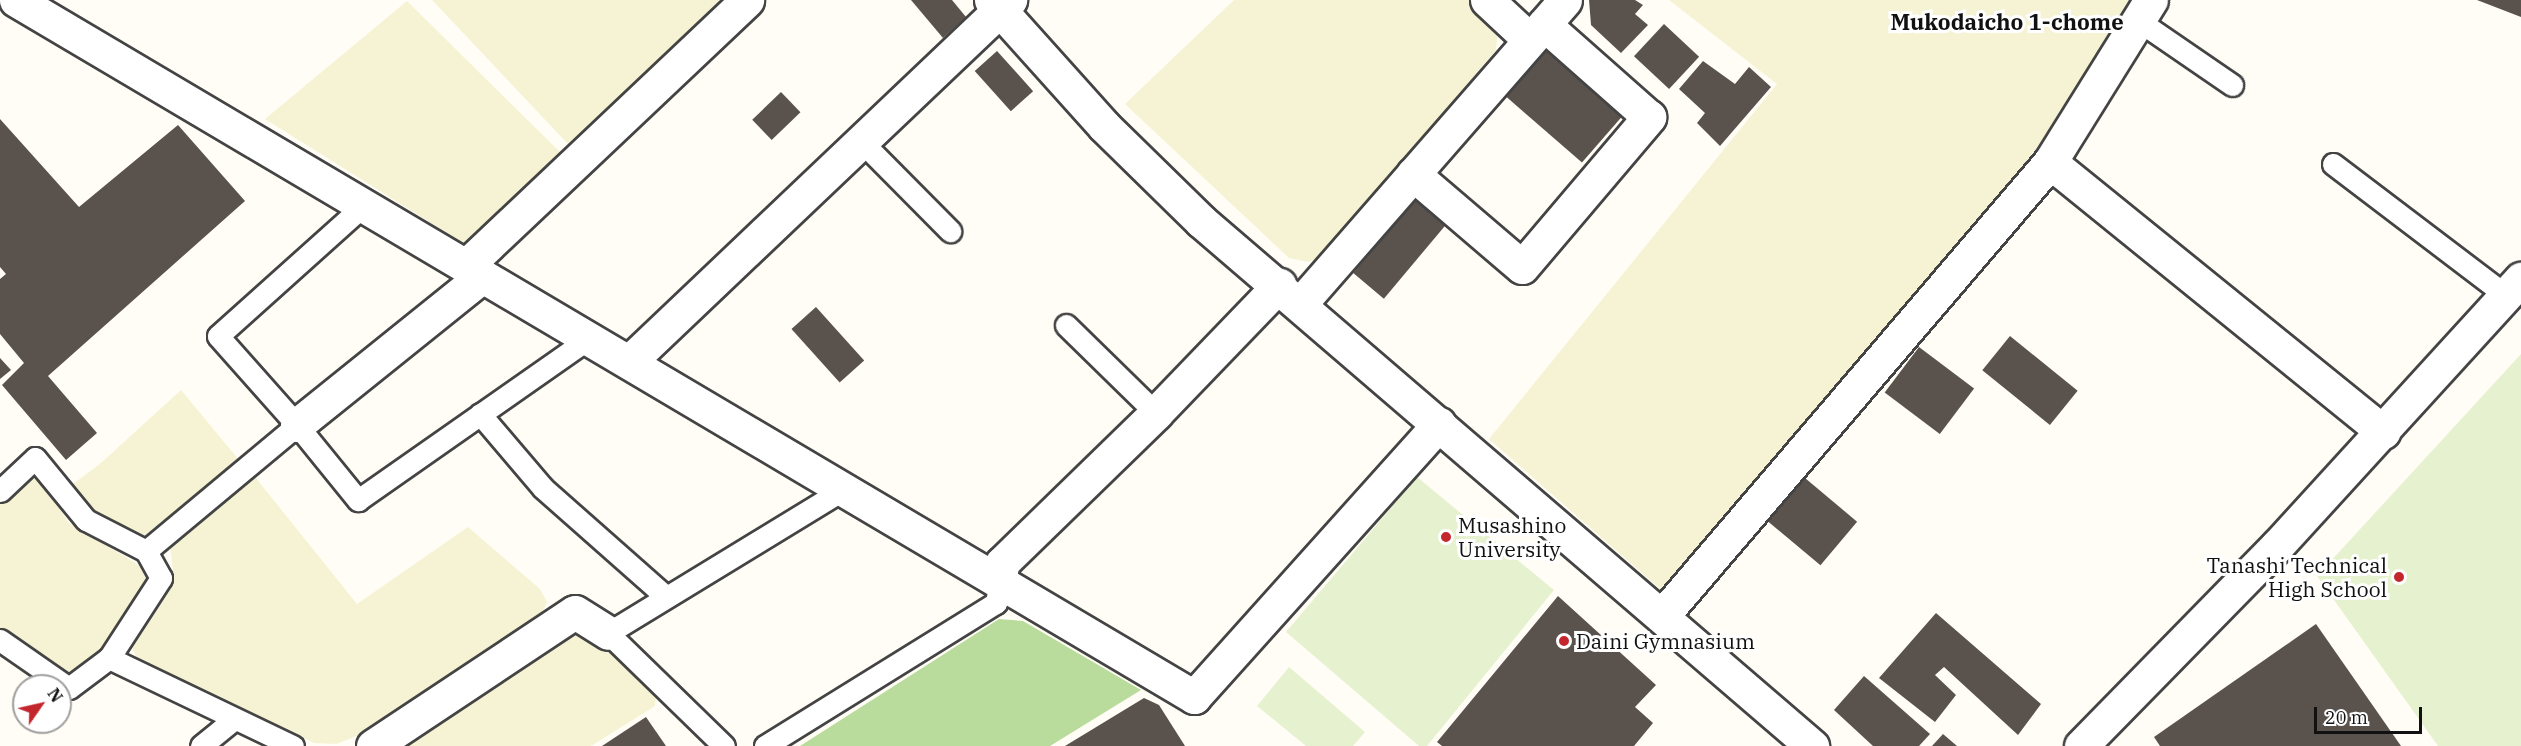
<!DOCTYPE html>
<style>
body{margin:0}
#map{position:relative;width:2521px;height:746px;overflow:hidden;background:#fffdf5;font-family:"IBM Plex Serif",serif}
div>[style]{position:absolute}
.farmland>*{inset:0;background:#f6f3d4}
.forest>*{inset:0;background:#b9dc9c}
.pitch>*{inset:0;background:#e6f2cf}
.building>*{inset:0;background:#5a524d;transform-origin:0 0}
.roads{filter:drop-shadow(2px 0 #444) drop-shadow(-2px 0 #444) drop-shadow(0 2px #444) drop-shadow(0 -2px #444)}
.lane>*{height:21px;margin:-10.5px;padding:0 10.5px;transform-origin:10.5px;border-radius:10.5px;background:#fff}
.street>*{height:33px;margin:-16.5px;padding:0 16.5px;transform-origin:16.5px;border-radius:16.5px;background:#fff}
.dots>*{width:16px;height:16px;translate:-50% -50%;box-sizing:border-box;border:3px solid #fff;border-radius:50%}
span{translate:-50% -50%;white-space:nowrap;text-align:center;line-height:1.15;-webkit-text-stroke:6px #fff;paint-order:stroke}
.poi-label{font-size:21px;color:#111}
.left{translate:0 -50%;text-align:left}
.right{translate:-100% -50%;text-align:right}
.neighbourhood-label{font-size:22px;color:#111;font-weight:700}
.north{position:absolute;left:12px;top:674px;width:60px;height:60px;box-sizing:border-box;background:#fff;border:2px solid #a0a0a0;border-radius:50%;rotate:56deg;font-size:16px;font-weight:700;line-height:24px;text-align:center;color:#111}
.north::after{content:'';display:block;margin:auto;width:21px;height:27px;background:#c4262e;clip-path:polygon(50% 0,100% 100%,50% 72%,0 100%)}
.scale{position:absolute;left:2314px;top:707px;width:108px;height:27px;box-sizing:border-box;border:3px solid #111;border-top:0;padding-left:8px;font-size:18px;line-height:21px;white-space:nowrap;color:#111;-webkit-text-stroke:4px #fff;paint-order:stroke}
</style>
<div id="map">
<div class="farmland">
<i style="clip-path:polygon(432px 0,722px 0,568px 144px)"></i>
<i style="clip-path:polygon(1234px 0,1472px 0,1498px 29px,1496px 50px,1322px 256px,1308px 262px,1289px 258px,1125px 104px)"></i>
<i style="clip-path:polygon(1669px 0,2130px 0,2084px 80px,1989px 215px,1667px 595px,1489px 439px,1777px 84px)"></i>
<i style="clip-path:polygon(407px 1px,561px 153px,463px 243px,265px 119px)"></i>
<i style="clip-path:polygon(181px 390px,239px 460px,146px 534px,136px 537px,90px 511px,73px 484px,101px 463px)"></i>
<i style="clip-path:polygon(34px 471px,69px 523px,142px 567px,149px 583px,104px 647px,83px 668px,68px 673px,0 628px,0 502px)"></i>
<i style="clip-path:polygon(255px 477px,357px 604px,468px 527px,540px 589px,547px 602px,541px 616px,367px 732px,336px 744px,314px 743px,137px 659px,131px 645px,174px 581px,170px 545px)"></i>
<i style="clip-path:polygon(568px 626px,600px 643px,656px 694px,655px 706px,591px 746px,387px 746px)"></i>
</div>
<div class="forest">
<i style="clip-path:polygon(999px 619px,1023px 621px,1141px 690px,1050px 746px,800px 746px)"></i>
</div>
<div class="pitch">
<i style="clip-path:polygon(2521px 354px,2521px 746px,2438px 746px,2317px 576px)"></i>
<i style="clip-path:polygon(1417px 477px,1554px 590px,1427px 746px,1419px 746px,1286px 632px)"></i>
<i style="clip-path:polygon(1289px 667px,1365px 732px,1353px 746px,1306px 746px,1257px 706px)"></i>
</div>
<div class="building">
<i style="clip-path:polygon(911px 0,952px 0,966px 17px,943px 38px)"></i>
<i style="clip-path:polygon(1589px 0,1635px 0,1643px 5px,1635px 14px,1648px 25px,1621px 53px,1591px 25px)"></i>
<i style="clip-path:polygon(2477px 0,2521px 0,2521px 17px)"></i>
<i style="left:1664px;top:24px;width:48px;height:44px;rotate:43deg"></i>
<i style="left:1542px;top:47px;width:106px;height:61px;rotate:41deg"></i>
<i style="left:997px;top:51px;width:54px;height:30px;rotate:48deg"></i>
<i style="clip-path:polygon(1703px 61px,1735px 84px,1749px 67px,1771px 87px,1720px 146px,1697px 123px,1705px 113px,1679px 89px)"></i>
<i style="left:781px;top:92px;width:28px;height:40px;rotate:46deg"></i>
<i style="clip-path:polygon(0 119px,79px 207px,178px 125px,245px 201px,48px 376px,97px 433px,66px 460px,2px 385px,24px 363px,0 334px,0 279px,6px 274px,0 267px)"></i>
<i style="left:1422px;top:191px;width:40px;height:107px;rotate:40deg"></i>
<i style="left:816px;top:307px;width:72px;height:33px;rotate:48deg"></i>
<i style="left:2010px;top:336px;width:87px;height:44px;rotate:39deg"></i>
<i style="left:1919px;top:347px;width:69px;height:57px;rotate:37deg"></i>
<i style="clip-path:polygon(0 358px,11px 370px,0 379px)"></i>
<i style="left:1805px;top:478px;width:68px;height:57px;rotate:40deg"></i>
<i style="clip-path:polygon(1558px 596px,1656px 685px,1635px 707px,1653px 723px,1634px 746px,1442px 746px,1437px 742px)"></i>
<i style="clip-path:polygon(1936px 613px,2041px 704px,2018px 735px,1944px 667px,1935px 675px,1956px 695px,1935px 722px,1879px 678px)"></i>
<i style="clip-path:polygon(2316px 624px,2401px 746px,2160px 746px,2154px 737px)"></i>
<i style="clip-path:polygon(1864px 676px,1930px 734px,1919px 746px,1873px 746px,1834px 710px)"></i>
<i style="clip-path:polygon(1144px 698px,1159px 705px,1185px 746px,1065px 746px)"></i>
<i style="clip-path:polygon(646px 717px,666px 746px,602px 746px)"></i>
<i style="clip-path:polygon(1943px 734px,1957px 746px,1932px 746px)"></i>
</div>
<div class="roads">
<div class="lane">
<i style="left:2139px;top:21px;width:113px;rotate:34.5deg"></i>
<i style="left:861px;top:141px;width:127px;rotate:45.3deg"></i>
<i style="left:2333px;top:164px;width:218px;rotate:37.2deg"></i>
<i style="left:364px;top:205px;width:196px;rotate:138.1deg"></i>
<i style="left:218px;top:336px;width:119px;rotate:48.4deg"></i>
<i style="left:297px;top:425px;width:97px;rotate:50.9deg"></i>
<i style="left:358px;top:500px;width:282px;rotate:-35deg"></i>
<i style="left:1066px;top:325px;width:126px;rotate:44.4deg"></i>
<i style="left:480px;top:414px;width:97px;rotate:49.6deg"></i>
<i style="left:543px;top:488px;width:163px;rotate:41.5deg"></i>
<i style="left:0;top:491px;width:48px;rotate:-43.3deg"></i>
<i style="left:35px;top:458px;width:80px;rotate:50.6deg"></i>
<i style="left:86px;top:520px;width:68px;rotate:27.3deg"></i>
<i style="left:146px;top:551px;width:31px;rotate:61deg"></i>
<i style="left:161px;top:578px;width:95px;rotate:123deg"></i>
<i style="left:109px;top:658px;width:50px;rotate:143.1deg"></i>
<i style="left:69px;top:688px;width:84px;rotate:-145.2deg"></i>
<i style="left:146px;top:551px;width:197px;rotate:-39.8deg"></i>
<i style="left:109px;top:658px;width:204px;rotate:25.6deg"></i>
<i style="left:201px;top:746px;width:41px;rotate:-39.1deg"></i>
<i style="left:724px;top:746px;width:162px;rotate:-135.8deg"></i>
<i style="left:608px;top:633px;width:276px;rotate:-31.4deg"></i>
<i style="left:765px;top:746px;width:272px;rotate:-31.8deg"></i>
<i style="left:996px;top:603px;width:23px;rotate:-80deg"></i>
</div>
<div class="street">
<i style="left:16px;top:0;width:1369px;rotate:30.61deg"></i>
<i style="left:1194px;top:697px;width:367px;rotate:-48.1deg"></i>
<i style="left:991px;top:0;width:169px;rotate:48.1deg"></i>
<i style="left:1104px;top:126px;width:136px;rotate:44.4deg"></i>
<i style="left:1201px;top:221px;width:806px;rotate:40.67deg"></i>
<i style="left:1487px;top:0;width:57px;rotate:42.9deg"></i>
<i style="left:2050px;top:162px;width:429px;rotate:39deg"></i>
<i style="left:1413px;top:174px;width:143px;rotate:40.5deg"></i>
<i style="left:1522px;top:267px;width:197px;rotate:-49.7deg"></i>
<i style="left:1649px;top:117px;width:140px;rotate:-138.5deg"></i>
<i style="left:466px;top:266px;width:387px;rotate:-43.4deg"></i>
<i style="left:1300px;top:304px;width:403px;rotate:-48.9deg"></i>
<i style="left:629px;top:362px;width:526px;rotate:-43.54deg"></i>
<i style="left:297px;top:425px;width:238px;rotate:-38.8deg"></i>
<i style="left:1000px;top:580px;width:17px;rotate:-83deg"></i>
<i style="left:1002px;top:563px;width:215px;rotate:-44.2deg"></i>
<i style="left:1156px;top:413px;width:178px;rotate:-46.1deg"></i>
<i style="left:1662px;top:616px;width:597px;rotate:-49.48deg"></i>
<i style="left:2050px;top:162px;width:191px;rotate:-58.1deg"></i>
<i style="left:373px;top:746px;width:242px;rotate:-33.6deg"></i>
<i style="left:575px;top:612px;width:39px;rotate:32deg"></i>
<i style="left:2081px;top:746px;width:280px;rotate:-45.6deg"></i>
<i style="left:2277px;top:546px;width:362px;rotate:-47.6deg"></i>
</div>
</div>
<div class="dots">
<i style="left:1446px;top:537px;background:#c4262e"></i>
<i style="left:2399px;top:577px;background:#c4262e"></i>
<i style="left:1564px;top:641px;background:#c4262e"></i>
</div>
<div class="poi-label">
<span class="left" style="left:1458px;top:537px">Musashino<br>University</span>
<span class="right" style="left:2387px;top:577px">Tanashi Technical<br>High School</span>
<span class="left" style="left:1576px;top:641px">Daini Gymnasium</span>
</div>
<div class="neighbourhood-label">
<span style="left:2007px;top:22px">Mukodaicho 1-chome</span>
</div>
<div class="north">N</div>
<div class="scale">20 m</div>
</div>
